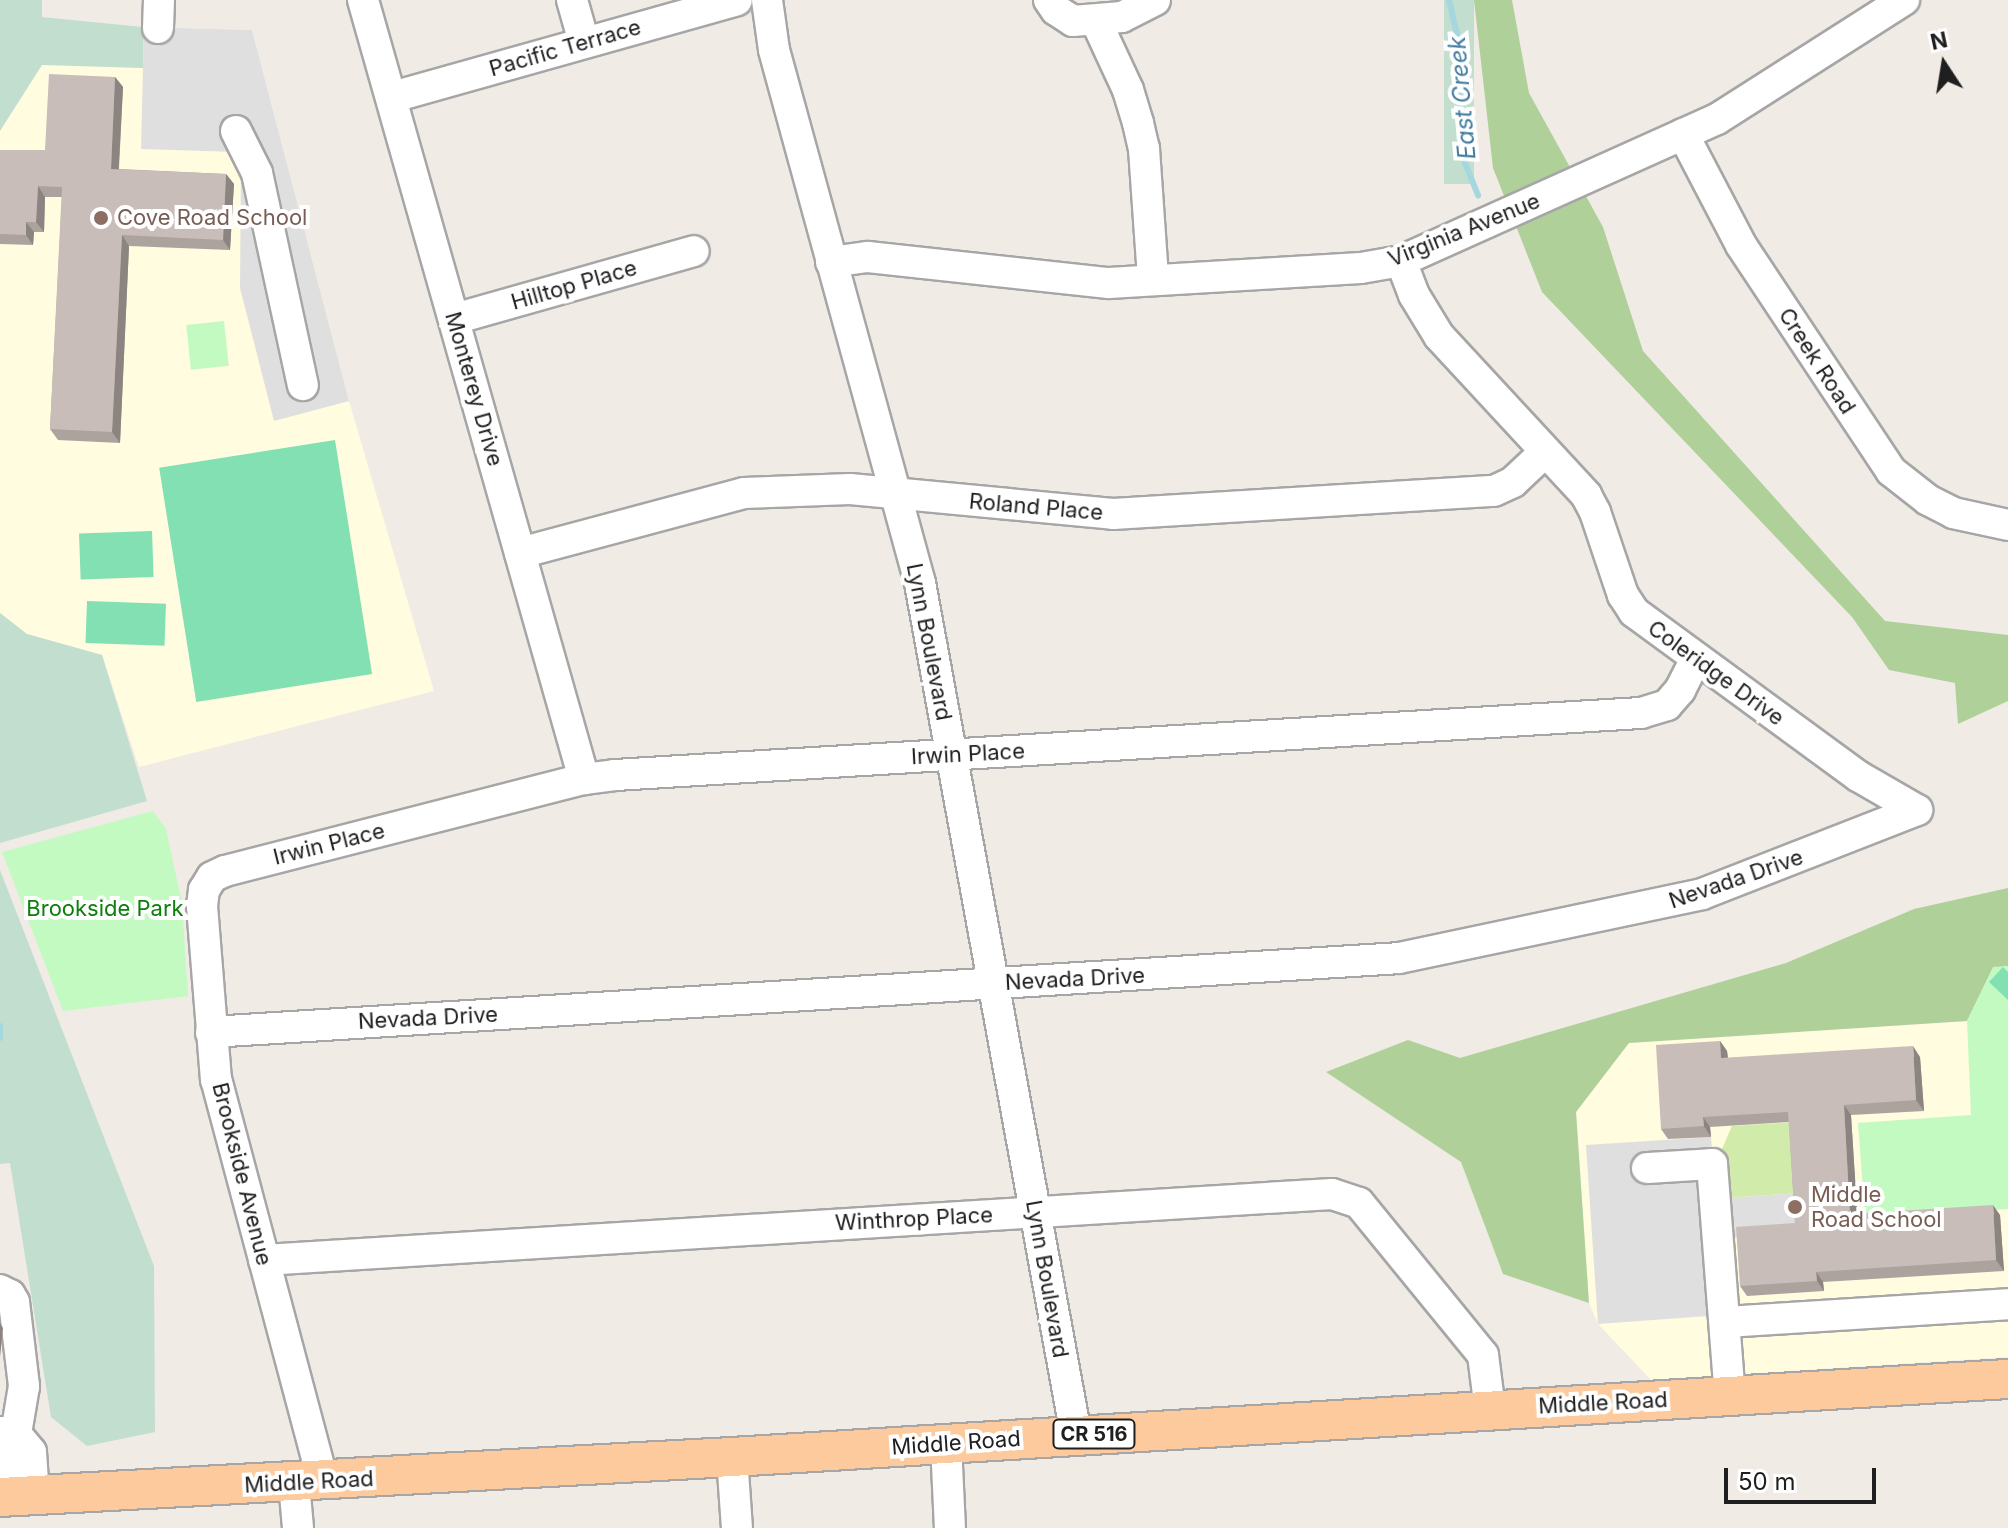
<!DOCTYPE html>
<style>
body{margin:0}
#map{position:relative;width:2008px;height:1528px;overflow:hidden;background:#f0ebe5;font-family:Inter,sans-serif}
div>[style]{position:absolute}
.education>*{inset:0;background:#fffcdf}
.grass>*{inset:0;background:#d1ebaa}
.forest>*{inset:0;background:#afd099}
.wetland>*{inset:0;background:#c2dece;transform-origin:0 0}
.park>*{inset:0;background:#c3fac2;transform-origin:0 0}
.pitch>*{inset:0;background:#82e0b2;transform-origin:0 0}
.parking>*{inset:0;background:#dfdfdf}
.stream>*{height:6px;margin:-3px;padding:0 3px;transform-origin:3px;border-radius:3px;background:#a5d7de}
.roads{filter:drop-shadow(2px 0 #a6a6a6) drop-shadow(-2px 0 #a6a6a6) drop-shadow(0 2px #a6a6a6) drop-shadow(0 -2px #a6a6a6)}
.minor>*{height:30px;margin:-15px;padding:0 15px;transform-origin:15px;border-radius:15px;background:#fff}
.major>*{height:38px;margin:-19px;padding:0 19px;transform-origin:19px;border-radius:19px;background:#fdca9d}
.wall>*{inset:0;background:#aca39e}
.shaded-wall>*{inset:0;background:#8c8481}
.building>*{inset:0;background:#c8bdb8}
.dots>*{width:22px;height:22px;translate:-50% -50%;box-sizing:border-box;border:4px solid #fff;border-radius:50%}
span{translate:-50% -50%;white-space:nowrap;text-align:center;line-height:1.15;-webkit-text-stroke:8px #fff;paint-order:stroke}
.shield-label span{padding:2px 6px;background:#fff;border:2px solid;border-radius:6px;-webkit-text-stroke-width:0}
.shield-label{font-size:20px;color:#1f1f1f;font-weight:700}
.street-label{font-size:22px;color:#1f1f1f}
.education-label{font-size:22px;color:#785e54}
.left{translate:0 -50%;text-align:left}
.park-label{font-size:22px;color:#0c800a}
.water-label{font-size:24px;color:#437ca1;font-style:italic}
.north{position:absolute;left:1904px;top:24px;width:80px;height:80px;-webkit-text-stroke:6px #fff;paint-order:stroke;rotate:348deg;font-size:22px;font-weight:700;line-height:32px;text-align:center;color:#1f1f1f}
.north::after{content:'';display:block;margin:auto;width:28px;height:36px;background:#1f1f1f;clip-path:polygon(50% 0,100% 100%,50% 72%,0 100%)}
.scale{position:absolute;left:1724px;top:1468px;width:152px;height:36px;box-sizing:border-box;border:4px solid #1f1f1f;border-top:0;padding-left:10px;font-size:24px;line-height:28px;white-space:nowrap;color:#1f1f1f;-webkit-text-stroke:6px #fff;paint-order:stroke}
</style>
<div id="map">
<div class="education">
<i style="clip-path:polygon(41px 17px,144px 27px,252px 30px,349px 401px,434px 691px,139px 767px,102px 655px,27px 634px,0 613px,0 113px)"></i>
<i style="clip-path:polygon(2008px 966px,2008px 1357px,1651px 1380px,1598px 1324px,1589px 1303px,1576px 1112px,1629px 1042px,1967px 1021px,1993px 967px)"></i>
</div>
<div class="grass">
<i style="clip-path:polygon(1796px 1122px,1800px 1193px,1725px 1198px,1722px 1149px,1732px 1126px)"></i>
</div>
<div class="forest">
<i style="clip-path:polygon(1474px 0,1512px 0,1529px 93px,1603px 227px,1643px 351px,1885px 621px,2008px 635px,2008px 701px,1958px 724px,1955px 683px,1889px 670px,1852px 617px,1542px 292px,1493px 168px)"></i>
<i style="clip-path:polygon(2008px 888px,2008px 966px,1993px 968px,1967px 1021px,1629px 1043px,1576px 1112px,1589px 1303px,1503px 1274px,1461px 1162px,1326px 1072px,1408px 1040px,1460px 1058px,1786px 963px,1914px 909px)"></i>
</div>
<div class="wetland">
<i style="clip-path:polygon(0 0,42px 0,42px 17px,144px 27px,143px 68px,42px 65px,0 131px)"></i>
<i style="left:1444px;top:0;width:30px;height:184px"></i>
<i style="clip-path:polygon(0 613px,27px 634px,102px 655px,147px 801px,0 843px)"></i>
<i style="clip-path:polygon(0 870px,154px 1266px,155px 1432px,87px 1446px,51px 1417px,10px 1163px,0 1164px)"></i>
</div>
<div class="park">
<i style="left:224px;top:321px;width:45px;height:38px;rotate:84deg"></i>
<i style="clip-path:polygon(153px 811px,166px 829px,182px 903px,188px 996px,63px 1011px,2px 852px)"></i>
<i style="clip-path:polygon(2008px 966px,2008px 1209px,1865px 1217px,1858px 1123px,1971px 1115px,1967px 1021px,1993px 967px)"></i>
</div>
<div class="pitch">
<i style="left:335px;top:440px;width:237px;height:178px;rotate:81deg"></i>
<i style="left:152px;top:531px;width:46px;height:73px;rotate:88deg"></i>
<i style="left:87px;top:601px;width:79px;height:42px;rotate:2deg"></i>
<i style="clip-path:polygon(2003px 967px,2008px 972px,2008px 1000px,1989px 982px)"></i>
</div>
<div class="parking">
<i style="clip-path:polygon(144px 27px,252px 30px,349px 401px,274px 421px,240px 288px,241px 161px,237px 152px,141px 149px)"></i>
<i style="clip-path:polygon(1711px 1137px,1712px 1150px,1722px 1149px,1725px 1198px,1800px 1193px,1803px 1234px,1730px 1238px,1735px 1314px,1598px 1324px,1586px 1145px)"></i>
</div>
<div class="stream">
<i style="left:1449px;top:0;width:35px;rotate:77deg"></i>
<i style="left:1457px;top:34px;width:129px;rotate:86.5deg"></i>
<i style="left:1465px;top:163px;width:35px;rotate:68deg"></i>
<i style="left:0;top:1026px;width:12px;rotate:90deg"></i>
</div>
<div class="roads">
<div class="minor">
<i style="left:363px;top:0;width:810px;rotate:74.16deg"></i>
<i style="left:572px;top:0;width:44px;rotate:74.1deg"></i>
<i style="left:767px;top:0;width:50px;rotate:82deg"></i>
<i style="left:774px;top:50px;width:553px;rotate:74.68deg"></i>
<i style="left:920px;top:583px;width:866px;rotate:79.62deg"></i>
<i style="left:1049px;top:0;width:12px;rotate:55deg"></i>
<i style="left:1056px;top:10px;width:20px;rotate:33deg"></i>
<i style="left:1073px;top:21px;width:49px;rotate:-4.7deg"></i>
<i style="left:1122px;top:17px;width:37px;rotate:-27deg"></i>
<i style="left:1096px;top:21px;width:76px;rotate:65.1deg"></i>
<i style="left:1128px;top:90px;width:34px;rotate:73deg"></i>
<i style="left:1138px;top:123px;width:27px;rotate:77deg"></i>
<i style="left:1144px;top:149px;width:130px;rotate:86deg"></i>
<i style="left:158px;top:28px;width:28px;rotate:-88deg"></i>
<i style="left:393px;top:97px;width:357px;rotate:-15.7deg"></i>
<i style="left:236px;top:131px;width:47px;rotate:63.4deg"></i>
<i style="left:257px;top:173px;width:217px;rotate:77.8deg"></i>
<i style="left:1683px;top:134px;width:125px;rotate:62.4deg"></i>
<i style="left:1741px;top:245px;width:271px;rotate:56.4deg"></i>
<i style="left:1891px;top:471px;width:47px;rotate:38.1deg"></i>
<i style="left:1928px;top:500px;width:28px;rotate:27deg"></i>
<i style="left:1953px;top:513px;width:56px;rotate:12.3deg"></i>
<i style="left:1401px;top:261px;width:36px;rotate:69deg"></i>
<i style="left:1414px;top:295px;width:48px;rotate:58.6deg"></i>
<i style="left:1439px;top:336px;width:217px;rotate:47.2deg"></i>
<i style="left:1586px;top:495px;width:19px;rotate:62deg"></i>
<i style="left:1595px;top:512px;width:88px;rotate:71.4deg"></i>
<i style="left:1623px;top:595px;width:20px;rotate:57deg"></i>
<i style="left:1634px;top:612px;width:278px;rotate:36.2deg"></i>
<i style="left:1858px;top:776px;width:68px;rotate:30deg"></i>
<i style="left:831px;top:262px;width:37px;rotate:-8deg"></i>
<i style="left:868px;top:257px;width:242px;rotate:6.2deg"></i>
<i style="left:1109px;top:283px;width:252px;rotate:-3.4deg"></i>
<i style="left:1361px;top:268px;width:41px;rotate:-9.9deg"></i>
<i style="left:1401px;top:261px;width:346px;rotate:-24.2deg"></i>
<i style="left:1717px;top:119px;width:222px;rotate:-32.5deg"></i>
<i style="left:454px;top:319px;width:249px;rotate:-15.8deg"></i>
<i style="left:520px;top:553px;width:232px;rotate:-15deg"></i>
<i style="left:744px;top:493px;width:106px;rotate:-2.2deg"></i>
<i style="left:850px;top:489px;width:264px;rotate:5.4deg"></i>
<i style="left:1113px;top:514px;width:382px;rotate:-3.5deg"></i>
<i style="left:1494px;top:491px;width:21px;rotate:-25deg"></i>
<i style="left:1513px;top:482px;width:44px;rotate:-43.2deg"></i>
<i style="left:211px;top:1032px;width:1190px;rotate:-3.56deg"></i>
<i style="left:1399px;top:958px;width:310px;rotate:-11.9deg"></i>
<i style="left:1702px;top:894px;width:231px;rotate:-21.3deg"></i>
<i style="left:1647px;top:1168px;width:65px;rotate:-3.5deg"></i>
<i style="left:1712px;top:1164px;width:233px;rotate:85.6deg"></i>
<i style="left:264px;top:1260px;width:1070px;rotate:-3.54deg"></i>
<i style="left:1332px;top:1194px;width:28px;rotate:18deg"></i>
<i style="left:1359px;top:1203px;width:196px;rotate:50.8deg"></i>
<i style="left:1483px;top:1355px;width:55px;rotate:82.7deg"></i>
<i style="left:0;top:1290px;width:11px;rotate:27deg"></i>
<i style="left:10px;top:1295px;width:8px;rotate:60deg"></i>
<i style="left:14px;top:1302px;width:85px;rotate:83.2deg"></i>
<i style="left:24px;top:1386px;width:49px;rotate:99.5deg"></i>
<i style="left:16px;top:1434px;width:22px;rotate:120deg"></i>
<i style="left:5px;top:1453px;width:44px;rotate:86.1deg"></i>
<i style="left:1725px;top:1322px;width:284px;rotate:-3.6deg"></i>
<i style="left:0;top:1432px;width:16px;rotate:7deg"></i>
<i style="left:16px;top:1434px;width:23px;rotate:50deg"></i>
<i style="left:31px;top:1452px;width:44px;rotate:86.1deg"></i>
<i style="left:946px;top:1444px;width:84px;rotate:87.3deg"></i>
<i style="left:732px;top:1457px;width:71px;rotate:86deg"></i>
<i style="left:323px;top:1481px;width:415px;rotate:-104.9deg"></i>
<i style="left:216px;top:1080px;width:175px;rotate:-94.6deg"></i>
<i style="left:202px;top:906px;width:16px;rotate:-83deg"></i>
<i style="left:204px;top:890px;width:15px;rotate:-58deg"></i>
<i style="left:212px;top:877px;width:14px;rotate:-25deg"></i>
<i style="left:225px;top:871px;width:371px;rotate:-14.4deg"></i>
<i style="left:584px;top:779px;width:31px;rotate:-7deg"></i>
<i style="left:615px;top:775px;width:1028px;rotate:-3.46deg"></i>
<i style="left:1641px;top:713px;width:27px;rotate:-17deg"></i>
<i style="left:1667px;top:705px;width:20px;rotate:-49deg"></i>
<i style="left:1680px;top:690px;width:35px;rotate:-63deg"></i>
<i style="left:294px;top:1483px;width:45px;rotate:84.9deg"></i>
</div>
<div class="major">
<i style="left:0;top:1497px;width:733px;rotate:-3.13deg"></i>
<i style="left:732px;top:1457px;width:1278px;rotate:-3.5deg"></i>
</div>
</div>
<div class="wall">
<i style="clip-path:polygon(115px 77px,123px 87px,119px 169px,226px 174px,234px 184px,230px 250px,129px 246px,120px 443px,58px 440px,50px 429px,62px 197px,45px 197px,44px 232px,34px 232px,33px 245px,0 244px,0 150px,45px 150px)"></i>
<i style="clip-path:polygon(1720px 1041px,1727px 1051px,1728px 1058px,1920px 1057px,1924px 1111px,1851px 1115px,1857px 1213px,2000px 1215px,2004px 1271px,1823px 1282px,1824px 1291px,1747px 1296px,1740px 1286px,1795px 1223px,1789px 1122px,1710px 1127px,1711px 1137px,1668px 1139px,1661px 1129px)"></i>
</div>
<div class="shaded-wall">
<i style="clip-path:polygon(115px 77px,123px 87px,118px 179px,111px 169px)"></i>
<i style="clip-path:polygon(226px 174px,234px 184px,230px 250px,223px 240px)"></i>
<i style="clip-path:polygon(38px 186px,45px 197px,44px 232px,36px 222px)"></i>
<i style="clip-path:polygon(26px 222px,34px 232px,33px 245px,26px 235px)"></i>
<i style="clip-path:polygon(122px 235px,129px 246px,120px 443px,112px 432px)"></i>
<i style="clip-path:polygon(1720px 1041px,1727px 1051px,1729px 1069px,1721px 1058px)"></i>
<i style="clip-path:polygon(1913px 1046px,1920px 1057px,1924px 1111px,1916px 1100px)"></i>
<i style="clip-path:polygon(1844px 1105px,1851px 1115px,1858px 1224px,1850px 1214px)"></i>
<i style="clip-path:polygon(1703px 1117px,1710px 1127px,1711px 1137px,1704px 1126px)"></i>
<i style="clip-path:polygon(1993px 1205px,2000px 1215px,2004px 1271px,1996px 1260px)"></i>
<i style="clip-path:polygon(1816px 1272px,1823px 1282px,1824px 1291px,1817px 1281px)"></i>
<i style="clip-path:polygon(0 1323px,3px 1328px,0 1357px)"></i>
</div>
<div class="building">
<i style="clip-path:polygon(49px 74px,115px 77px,111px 169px,226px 174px,223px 240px,122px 235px,112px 432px,50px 429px,62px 187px,38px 186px,36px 222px,26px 222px,26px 235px,0 234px,0 150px,45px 150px)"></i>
<i style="clip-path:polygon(1720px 1041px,1721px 1058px,1913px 1046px,1916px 1100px,1844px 1105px,1850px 1214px,1993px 1205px,1996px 1260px,1816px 1272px,1817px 1281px,1740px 1286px,1736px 1227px,1795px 1223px,1788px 1112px,1703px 1117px,1704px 1126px,1661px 1129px,1656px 1045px)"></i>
</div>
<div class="dots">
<i style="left:101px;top:218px;background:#8d6e63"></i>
<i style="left:1795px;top:1207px;background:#8d6e63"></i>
</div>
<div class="shield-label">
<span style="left:1094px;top:1434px">CR 516</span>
</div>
<div class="street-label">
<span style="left:565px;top:48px;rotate:-16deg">Pacific Terrace</span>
<span style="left:1464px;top:230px;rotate:-22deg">Virginia Avenue</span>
<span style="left:574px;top:285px;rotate:-16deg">Hilltop Place</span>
<span style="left:1817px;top:361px;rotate:57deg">Creek Road</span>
<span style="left:474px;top:389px;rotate:74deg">Monterey Drive</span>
<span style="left:1036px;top:507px;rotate:5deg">Roland Place</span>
<span style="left:929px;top:642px;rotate:79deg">Lynn Boulevard</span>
<span style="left:1716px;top:673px;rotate:36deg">Coleridge Drive</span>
<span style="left:968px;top:754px;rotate:-3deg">Irwin Place</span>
<span style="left:329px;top:844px;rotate:-14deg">Irwin Place</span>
<span style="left:1736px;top:879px;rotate:-19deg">Nevada Drive</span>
<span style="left:1075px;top:979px;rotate:-3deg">Nevada Drive</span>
<span style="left:428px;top:1018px;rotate:-3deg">Nevada Drive</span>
<span style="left:242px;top:1174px;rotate:76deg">Brookside Avenue</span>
<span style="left:914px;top:1219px;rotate:-3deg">Winthrop Place</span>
<span style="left:1047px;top:1279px;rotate:80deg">Lynn Boulevard</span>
<span style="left:1603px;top:1403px;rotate:-3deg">Middle Road</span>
<span style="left:956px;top:1443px;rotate:-4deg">Middle Road</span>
<span style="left:309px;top:1482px;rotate:-3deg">Middle Road</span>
</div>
<div class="education-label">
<span class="left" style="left:117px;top:218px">Cove Road School</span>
<span class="left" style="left:1811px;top:1207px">Middle<br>Road School</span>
</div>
<div class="park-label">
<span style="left:105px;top:909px">Brookside Park</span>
</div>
<div class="water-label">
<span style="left:1462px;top:98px;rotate:-95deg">East Creek</span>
</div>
<div class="north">N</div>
<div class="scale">50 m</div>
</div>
